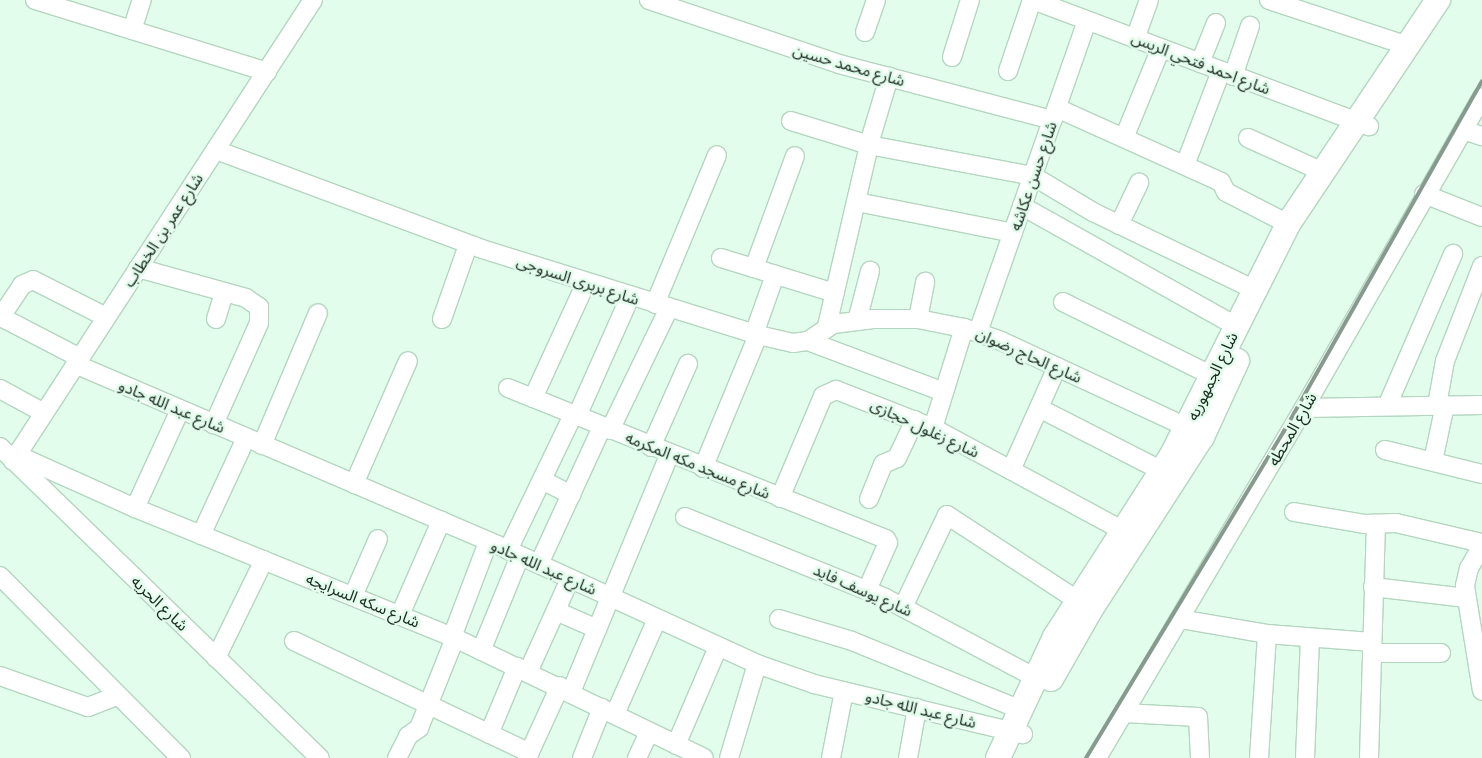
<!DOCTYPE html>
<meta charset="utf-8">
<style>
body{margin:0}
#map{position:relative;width:1482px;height:758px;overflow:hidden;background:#e2fdeb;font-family:Ubuntu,"Noto Sans Arabic",sans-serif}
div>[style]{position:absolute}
.roads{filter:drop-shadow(1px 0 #b4d6c0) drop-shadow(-1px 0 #b4d6c0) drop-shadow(0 1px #b4d6c0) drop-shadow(0 -1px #b4d6c0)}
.street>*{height:18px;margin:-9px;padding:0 9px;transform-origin:9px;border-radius:9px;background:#fff}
.secondary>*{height:24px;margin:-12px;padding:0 12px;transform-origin:12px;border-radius:12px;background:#fff}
.rail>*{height:4px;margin:-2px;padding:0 2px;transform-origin:2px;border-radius:2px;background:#869a8d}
span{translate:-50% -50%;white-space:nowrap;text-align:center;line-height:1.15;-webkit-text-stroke:5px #e2fdeb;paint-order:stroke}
.street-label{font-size:16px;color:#1c2921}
</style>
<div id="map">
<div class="roads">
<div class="street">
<i style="left:35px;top:0;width:243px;rotate:17.2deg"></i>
<i style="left:649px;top:0;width:200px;rotate:18.6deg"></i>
<i style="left:839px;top:64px;width:221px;rotate:14.7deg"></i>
<i style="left:1033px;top:0;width:359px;rotate:20.6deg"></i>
<i style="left:1269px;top:0;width:146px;rotate:18.3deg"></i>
<i style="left:132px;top:30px;width:32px;rotate:-72deg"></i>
<i style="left:865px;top:32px;width:34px;rotate:-71deg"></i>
<i style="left:1135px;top:39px;width:41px;rotate:-70.3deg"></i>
<i style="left:952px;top:57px;width:60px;rotate:-72.5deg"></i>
<i style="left:1200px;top:63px;width:43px;rotate:-68.2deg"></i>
<i style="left:1008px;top:71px;width:75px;rotate:-71.3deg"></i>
<i style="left:1233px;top:76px;width:53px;rotate:-71.2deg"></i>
<i style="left:1057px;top:108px;width:180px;rotate:24.3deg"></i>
<i style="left:1221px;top:182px;width:11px;rotate:63deg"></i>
<i style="left:1226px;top:192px;width:70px;rotate:27.3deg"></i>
<i style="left:791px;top:121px;width:82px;rotate:17.1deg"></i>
<i style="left:869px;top:145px;width:167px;rotate:10.7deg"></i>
<i style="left:1033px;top:176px;width:70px;rotate:31deg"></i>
<i style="left:1093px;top:212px;width:178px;rotate:25.7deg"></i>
<i style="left:1463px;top:130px;width:20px;rotate:18deg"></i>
<i style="left:1124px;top:138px;width:97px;rotate:-67.7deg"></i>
<i style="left:1248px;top:138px;width:82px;rotate:24.4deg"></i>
<i style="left:216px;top:150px;width:284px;rotate:20.4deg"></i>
<i style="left:482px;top:249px;width:289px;rotate:17.3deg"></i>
<i style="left:758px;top:335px;width:36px;rotate:13deg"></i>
<i style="left:793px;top:343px;width:15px;rotate:-8deg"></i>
<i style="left:808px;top:341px;width:145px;rotate:20.6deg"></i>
<i style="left:1185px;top:165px;width:101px;rotate:-69deg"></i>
<i style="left:1424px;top:194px;width:62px;rotate:21.6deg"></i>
<i style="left:857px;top:202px;width:159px;rotate:11.2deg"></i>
<i style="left:1022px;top:206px;width:245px;rotate:29.3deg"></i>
<i style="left:1119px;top:225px;width:47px;rotate:-64.5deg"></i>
<i style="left:721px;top:258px;width:119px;rotate:17.1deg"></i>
<i style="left:138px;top:268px;width:112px;rotate:15.5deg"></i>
<i style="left:246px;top:298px;width:16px;rotate:35deg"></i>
<i style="left:259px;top:307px;width:16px;rotate:90deg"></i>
<i style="left:259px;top:323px;width:111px;rotate:114deg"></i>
<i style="left:754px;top:268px;width:119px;rotate:-69.9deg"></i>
<i style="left:1063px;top:302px;width:167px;rotate:26.3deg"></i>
<i style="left:655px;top:304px;width:161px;rotate:-67.4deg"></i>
<i style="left:1px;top:317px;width:89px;rotate:27.4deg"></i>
<i style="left:0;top:318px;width:40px;rotate:-56deg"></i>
<i style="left:22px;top:285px;width:12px;rotate:-24deg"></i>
<i style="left:33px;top:280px;width:82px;rotate:26.9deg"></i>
<i style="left:216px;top:319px;width:28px;rotate:-73deg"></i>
<i style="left:442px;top:319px;width:78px;rotate:-70.6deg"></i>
<i style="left:918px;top:319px;width:38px;rotate:-79deg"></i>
<i style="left:857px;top:321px;width:52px;rotate:-75.4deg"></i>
<i style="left:827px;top:326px;width:194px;rotate:-76.9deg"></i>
<i style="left:871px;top:137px;width:63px;rotate:-73.3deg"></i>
<i style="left:978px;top:332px;width:330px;rotate:-70.7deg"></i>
<i style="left:754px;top:334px;width:63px;rotate:-70.4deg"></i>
<i style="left:808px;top:341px;width:30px;rotate:-34deg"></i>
<i style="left:833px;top:324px;width:39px;rotate:-7deg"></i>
<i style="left:872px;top:319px;width:46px"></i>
<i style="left:918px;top:319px;width:47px;rotate:11.1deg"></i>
<i style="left:964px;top:328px;width:39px;rotate:19deg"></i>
<i style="left:1001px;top:341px;width:204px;rotate:24.9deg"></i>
<i style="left:75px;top:364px;width:471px;rotate:23.2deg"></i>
<i style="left:508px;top:550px;width:274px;rotate:24.6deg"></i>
<i style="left:757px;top:664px;width:60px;rotate:19.3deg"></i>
<i style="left:814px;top:684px;width:215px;rotate:13.5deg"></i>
<i style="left:508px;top:388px;width:407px;rotate:21.8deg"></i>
<i style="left:886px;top:539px;width:4px;rotate:63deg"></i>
<i style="left:888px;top:543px;width:51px;rotate:114.1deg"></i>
<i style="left:0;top:389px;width:50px;rotate:28.6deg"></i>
<i style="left:533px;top:398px;width:127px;rotate:-65.3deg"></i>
<i style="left:1437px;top:405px;width:45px;rotate:-79.7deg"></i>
<i style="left:1445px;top:361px;width:102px;rotate:-68.7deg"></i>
<i style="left:1387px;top:406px;width:166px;rotate:-66.5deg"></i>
<i style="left:1039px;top:408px;width:138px;rotate:27.1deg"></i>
<i style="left:1304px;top:408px;width:178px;rotate:-1deg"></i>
<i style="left:577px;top:416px;width:130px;rotate:-66deg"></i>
<i style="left:933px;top:428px;width:105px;rotate:-72.8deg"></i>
<i style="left:610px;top:430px;width:136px;rotate:-64.2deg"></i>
<i style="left:262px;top:445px;width:143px;rotate:-67deg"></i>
<i style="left:0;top:447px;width:446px;rotate:44.2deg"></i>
<i style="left:651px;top:447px;width:91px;rotate:-66deg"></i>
<i style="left:1385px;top:450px;width:100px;rotate:13.9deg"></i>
<i style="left:17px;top:455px;width:129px;rotate:24.2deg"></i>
<i style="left:135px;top:508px;width:345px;rotate:22.1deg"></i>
<i style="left:455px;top:638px;width:276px;rotate:25.7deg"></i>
<i style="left:13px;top:461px;width:550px;rotate:-56.95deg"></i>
<i style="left:1433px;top:461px;width:57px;rotate:-77.9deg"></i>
<i style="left:703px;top:468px;width:144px;rotate:-67.5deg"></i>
<i style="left:1011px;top:470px;width:113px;rotate:-65.9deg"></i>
<i style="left:542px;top:480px;width:33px;rotate:27deg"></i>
<i style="left:354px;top:484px;width:134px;rotate:-66.3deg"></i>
<i style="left:780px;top:498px;width:111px;rotate:-67.1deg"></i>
<i style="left:823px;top:396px;width:14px;rotate:-25deg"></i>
<i style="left:836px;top:390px;width:104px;rotate:21.4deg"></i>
<i style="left:933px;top:428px;width:215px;rotate:28.4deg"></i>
<i style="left:869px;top:499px;width:38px;rotate:-68deg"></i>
<i style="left:883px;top:464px;width:15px;rotate:-23deg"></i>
<i style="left:897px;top:458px;width:42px;rotate:-64.7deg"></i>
<i style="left:135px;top:508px;width:108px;rotate:-65.3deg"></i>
<i style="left:1294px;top:512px;width:71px;rotate:9.7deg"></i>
<i style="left:1364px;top:524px;width:32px;rotate:-2deg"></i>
<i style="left:1396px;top:523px;width:88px;rotate:13.1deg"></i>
<i style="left:685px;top:517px;width:216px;rotate:22deg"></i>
<i style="left:885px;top:598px;width:169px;rotate:27.9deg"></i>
<i style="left:201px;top:535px;width:107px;rotate:-65.1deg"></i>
<i style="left:1482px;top:545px;width:26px;rotate:119deg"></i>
<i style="left:1469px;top:568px;width:18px;rotate:103deg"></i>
<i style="left:1465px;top:586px;width:106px;rotate:80.8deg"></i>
<i style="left:508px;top:550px;width:150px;rotate:-64.3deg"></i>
<i style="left:539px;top:564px;width:151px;rotate:-65.3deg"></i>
<i style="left:0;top:576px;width:257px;rotate:45.2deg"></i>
<i style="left:1373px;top:587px;width:94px;rotate:6.7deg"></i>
<i style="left:353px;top:596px;width:62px;rotate:-66.3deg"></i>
<i style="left:903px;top:607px;width:102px;rotate:-64.4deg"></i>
<i style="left:947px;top:515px;width:155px;rotate:33.2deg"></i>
<i style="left:556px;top:611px;width:45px;rotate:23.7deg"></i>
<i style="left:400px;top:615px;width:103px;rotate:-66.4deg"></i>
<i style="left:779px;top:619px;width:76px;rotate:16.8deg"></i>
<i style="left:852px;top:641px;width:180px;rotate:22.2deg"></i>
<i style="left:1180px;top:619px;width:88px;rotate:9.8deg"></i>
<i style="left:1267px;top:634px;width:105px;rotate:4.4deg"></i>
<i style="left:452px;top:637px;width:102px;rotate:-69.2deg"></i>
<i style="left:294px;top:641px;width:261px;rotate:25.4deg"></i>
<i style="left:481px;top:651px;width:103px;rotate:-67.7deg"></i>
<i style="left:1372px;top:653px;width:69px"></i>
<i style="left:216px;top:658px;width:109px;rotate:-63.9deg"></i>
<i style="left:528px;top:672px;width:102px;rotate:-65.7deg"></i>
<i style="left:0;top:676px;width:93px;rotate:19.4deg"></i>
<i style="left:88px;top:707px;width:31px;rotate:-21deg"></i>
<i style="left:571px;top:692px;width:256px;rotate:-67.5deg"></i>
<i style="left:1124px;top:713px;width:74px;rotate:3.1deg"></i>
<i style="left:1198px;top:717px;width:41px;rotate:87.2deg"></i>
<i style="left:615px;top:714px;width:104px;rotate:-66.1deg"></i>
<i style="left:489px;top:734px;width:73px;rotate:-67.3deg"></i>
<i style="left:676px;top:745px;width:107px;rotate:-66.8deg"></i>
<i style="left:397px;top:758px;width:25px;rotate:-63deg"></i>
<i style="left:408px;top:736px;width:14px;rotate:-36deg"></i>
<i style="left:419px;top:728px;width:97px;rotate:-68.2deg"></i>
<i style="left:527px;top:758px;width:79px;rotate:-65.4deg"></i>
<i style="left:582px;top:758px;width:54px;rotate:-68.2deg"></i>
<i style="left:637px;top:758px;width:29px;rotate:-65deg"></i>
<i style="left:729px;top:758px;width:98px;rotate:-73.4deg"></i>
<i style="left:831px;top:758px;width:68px;rotate:-79deg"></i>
<i style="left:908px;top:758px;width:51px;rotate:-79.8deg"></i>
<i style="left:1097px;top:758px;width:407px;rotate:-59.4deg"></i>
<i style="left:1304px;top:408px;width:358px;rotate:-60.2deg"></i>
<i style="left:1259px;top:758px;width:124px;rotate:-86.3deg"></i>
<i style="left:1305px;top:758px;width:119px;rotate:-87.6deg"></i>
<i style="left:1369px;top:758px;width:234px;rotate:-88.3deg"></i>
</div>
<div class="secondary">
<i style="left:1051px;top:679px;width:81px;rotate:-60.3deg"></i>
<i style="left:1091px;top:609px;width:205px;rotate:-57.2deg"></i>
<i style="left:1202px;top:437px;width:84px;rotate:-65.3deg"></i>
<i style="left:998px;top:758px;width:134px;rotate:-64.8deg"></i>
<i style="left:1055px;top:637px;width:216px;rotate:-57.3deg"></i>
<i style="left:1172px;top:455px;width:258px;rotate:-63.3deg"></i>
<i style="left:1288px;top:224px;width:270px;rotate:-56.2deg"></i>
</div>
</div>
<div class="rail">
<i style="left:1086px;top:758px;width:382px;rotate:-58.8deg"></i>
<i style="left:1284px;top:431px;width:402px;rotate:-60.5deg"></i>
</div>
<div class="street-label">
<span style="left:1201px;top:63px;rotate:21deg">شارع احمد فتحي الريس</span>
<span style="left:849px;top:65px;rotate:16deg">شارع محمد حسين</span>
<span style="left:1033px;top:176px;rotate:-71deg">شارع حسن عكاشه</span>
<span style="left:163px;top:230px;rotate:-57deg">شارع عمر بن الخطاب</span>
<span style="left:578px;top:280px;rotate:18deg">شارع بربرى السروجى</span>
<span style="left:1029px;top:355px;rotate:24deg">شارع الحاج رضوان</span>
<span style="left:1212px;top:376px;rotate:-64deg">شارع الجمهوريه</span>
<span style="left:172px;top:406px;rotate:23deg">شارع عبد الله جادو</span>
<span style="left:925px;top:428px;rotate:25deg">شارع زغلول حجازى</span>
<span style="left:1292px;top:429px;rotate:-60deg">شارع المحطه</span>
<span style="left:698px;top:465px;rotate:22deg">شارع مسجد مكه المكرمه</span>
<span style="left:544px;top:567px;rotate:24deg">شارع عبد الله جادو</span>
<span style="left:863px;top:590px;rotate:24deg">شارع يوسف فايد</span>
<span style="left:363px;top:600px;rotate:22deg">شارع سكه السرايجه</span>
<span style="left:160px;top:603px;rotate:44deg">شارع الحريه</span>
<span style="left:921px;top:709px;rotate:14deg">شارع عبد الله جادو</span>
</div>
</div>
